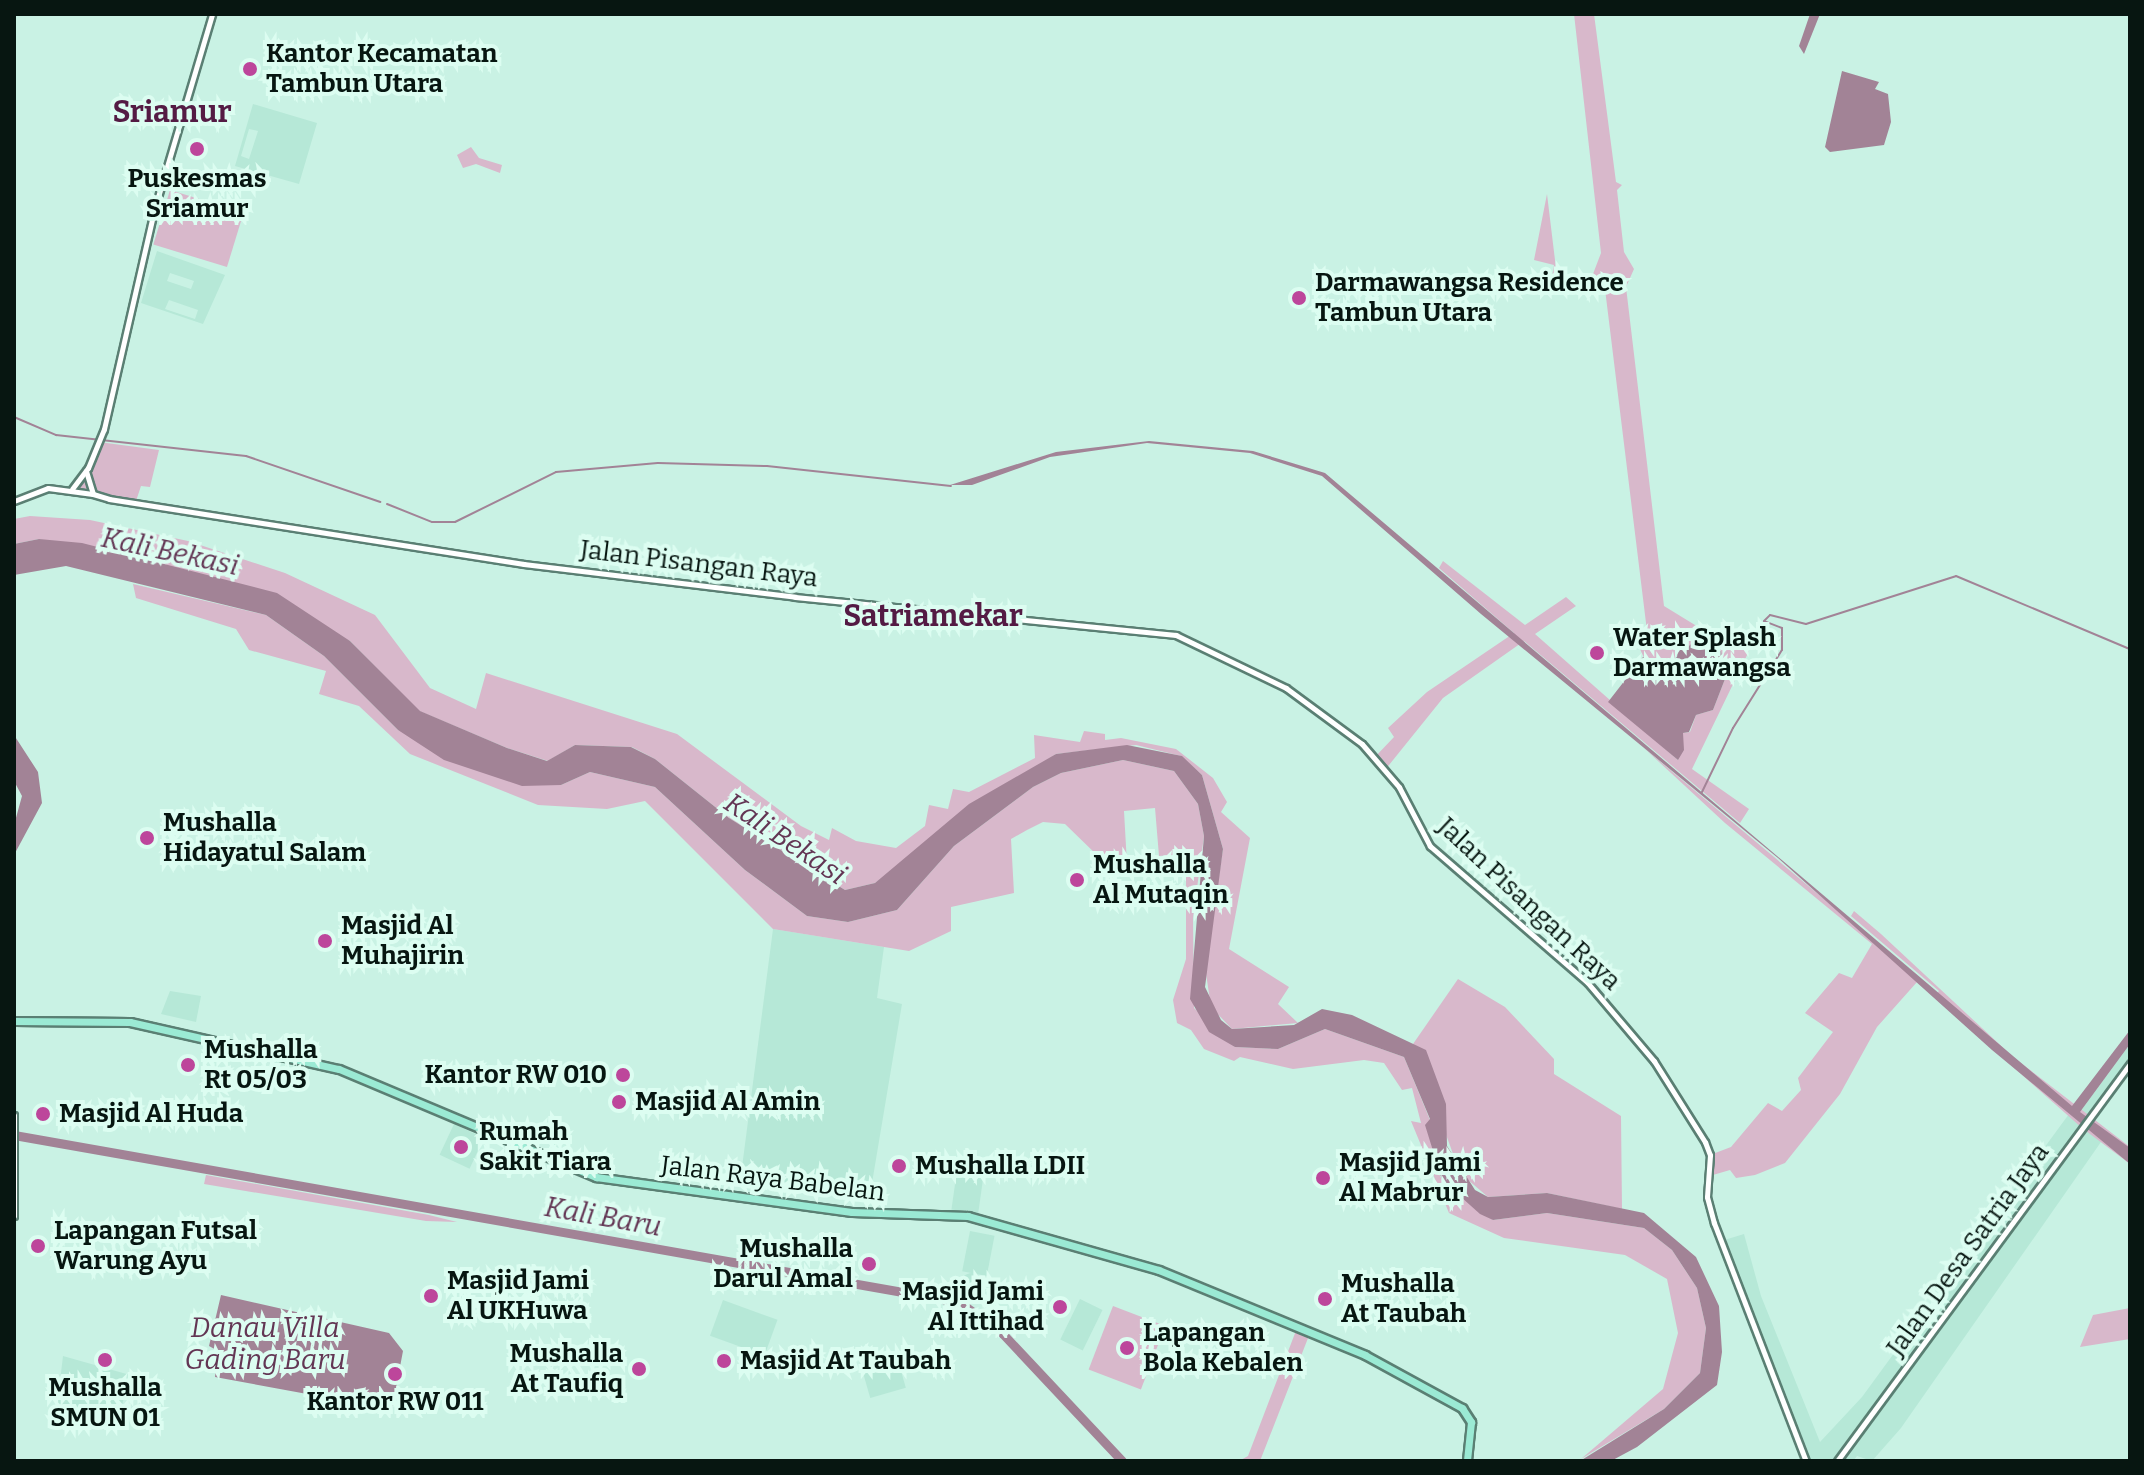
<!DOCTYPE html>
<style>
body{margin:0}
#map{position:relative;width:2144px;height:1475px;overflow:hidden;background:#c9f2e4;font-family:Bitter,serif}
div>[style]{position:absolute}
.built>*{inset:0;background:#b6e8d7;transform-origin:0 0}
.round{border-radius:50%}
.green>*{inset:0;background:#d8b8cb;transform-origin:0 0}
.water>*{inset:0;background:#a28396}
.stream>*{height:2px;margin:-1px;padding:0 1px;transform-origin:1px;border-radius:1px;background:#a28396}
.river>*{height:9px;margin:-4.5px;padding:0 4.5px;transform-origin:4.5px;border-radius:4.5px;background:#a28396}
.roads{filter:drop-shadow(2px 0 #5a7f73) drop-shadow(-2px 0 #5a7f73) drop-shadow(0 2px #5a7f73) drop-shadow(0 -2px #5a7f73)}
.tertiary>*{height:5px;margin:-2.5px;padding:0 2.5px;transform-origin:2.5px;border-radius:2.5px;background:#fff}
.primary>*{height:7px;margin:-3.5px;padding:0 3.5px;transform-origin:3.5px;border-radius:3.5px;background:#9bead4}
.dots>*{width:22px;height:22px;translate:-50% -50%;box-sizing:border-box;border:4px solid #dcfdf1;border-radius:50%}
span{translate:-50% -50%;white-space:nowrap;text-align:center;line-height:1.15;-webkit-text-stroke:8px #dcfdf1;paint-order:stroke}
.poi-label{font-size:26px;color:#071611;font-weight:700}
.left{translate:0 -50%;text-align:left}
.right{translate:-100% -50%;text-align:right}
.street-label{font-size:26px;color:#071611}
.water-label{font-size:28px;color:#633654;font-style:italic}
.quarter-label{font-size:30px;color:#541b44;font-weight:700}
.frame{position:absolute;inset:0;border:16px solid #071611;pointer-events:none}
</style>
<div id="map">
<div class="built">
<i style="clip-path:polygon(evenodd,253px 104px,317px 123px,299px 184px,235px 166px,253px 104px,249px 129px,258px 131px,249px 159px,241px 156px,249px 129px)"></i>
<i style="clip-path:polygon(evenodd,157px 251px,225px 275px,203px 324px,141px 303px,157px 251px,170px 273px,194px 281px,191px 289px,167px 281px,170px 273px,157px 251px,169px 300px,198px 310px,195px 319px,165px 309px,169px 300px)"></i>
<i style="clip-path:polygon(773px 929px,884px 947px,877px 998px,902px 1004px,871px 1189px,825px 1189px,741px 1175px)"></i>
<i style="clip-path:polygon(170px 991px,201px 996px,196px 1022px,161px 1014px)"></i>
<i style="clip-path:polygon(2130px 1044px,2130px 1063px,2089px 1118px,2080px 1112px)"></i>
<i style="clip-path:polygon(2069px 1114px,2101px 1142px,1901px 1428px,1872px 1461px,1857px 1456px,1853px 1461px,1806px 1461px,1721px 1241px,1744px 1234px,1761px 1296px,1820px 1442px,1862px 1397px)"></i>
<i style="left:454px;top:1124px;width:33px;height:34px;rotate:25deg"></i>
<i style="left:958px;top:1163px;width:27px;height:47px;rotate:8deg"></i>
<i style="left:970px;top:1231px;width:25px;height:41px;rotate:11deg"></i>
<i class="round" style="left:960px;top:1273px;width:24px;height:24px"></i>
<i style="left:1080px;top:1299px;width:25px;height:45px;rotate:26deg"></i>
<i style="left:723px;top:1300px;width:58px;height:38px;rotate:20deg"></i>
<i style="clip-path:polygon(63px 1356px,130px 1375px,117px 1424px,56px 1415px)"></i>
<i style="left:897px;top:1357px;width:32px;height:37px;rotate:74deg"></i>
</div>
<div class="green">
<i style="clip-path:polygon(1574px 14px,1594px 14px,1616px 182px,1622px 185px,1617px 190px,1624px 252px,1634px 269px,1626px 287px,1664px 606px,1726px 644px,1749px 651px,1692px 769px,1749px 809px,1740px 823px,1524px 641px,1443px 698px,1385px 770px,1374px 758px,1394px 737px,1388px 728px,1427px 692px,1514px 633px,1439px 568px,1443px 561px,1525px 625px,1566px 597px,1576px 606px,1535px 634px,1678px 760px,1683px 733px,1690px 732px,1696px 715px,1713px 710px,1725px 679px,1721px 651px,1680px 645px,1674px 660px,1658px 666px,1645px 660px,1640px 649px,1647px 631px,1605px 289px,1593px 274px,1601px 253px)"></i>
<i style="clip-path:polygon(471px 147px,479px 158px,502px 165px,500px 173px,476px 164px,463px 168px,457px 155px)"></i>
<i style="left:170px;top:190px;width:77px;height:57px;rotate:17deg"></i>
<i style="clip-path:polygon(1547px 194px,1559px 293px,1549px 294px,1554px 265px,1534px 260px)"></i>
<i style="clip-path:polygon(99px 442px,159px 450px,150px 487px,141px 486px,135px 504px,72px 489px)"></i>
<i style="clip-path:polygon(30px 516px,90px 520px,188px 541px,285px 573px,375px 615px,430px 688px,476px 709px,486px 673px,677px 734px,801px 826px,829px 840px,832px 828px,856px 841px,896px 848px,925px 826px,929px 805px,948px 809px,953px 789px,969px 792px,1035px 758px,1034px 735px,1080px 742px,1084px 731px,1105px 734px,1105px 740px,1121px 738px,1176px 749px,1213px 778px,1227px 802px,1221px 812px,1250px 838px,1229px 949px,1289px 987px,1278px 1004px,1298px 1023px,1232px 1029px,1211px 1007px,1205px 967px,1223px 849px,1202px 775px,1181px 756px,1136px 745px,1056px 754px,875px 883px,845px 890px,729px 818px,655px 759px,632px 747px,575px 745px,548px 761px,507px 748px,419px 711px,350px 641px,39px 539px,14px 544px,14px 519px)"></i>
<i style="clip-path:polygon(133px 584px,266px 615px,324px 656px,398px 730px,561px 785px,590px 772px,655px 787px,745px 870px,807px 916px,848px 922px,897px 910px,954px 846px,1033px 787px,1061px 773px,1123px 760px,1174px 771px,1198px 804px,1204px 836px,1193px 918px,1194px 1008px,1235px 1047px,1278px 1049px,1325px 1029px,1404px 1057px,1430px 1120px,1433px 1161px,1442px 1180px,1493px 1220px,1547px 1213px,1644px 1228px,1672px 1250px,1697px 1288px,1706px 1328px,1700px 1373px,1664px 1409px,1581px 1459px,1663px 1389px,1678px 1333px,1667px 1279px,1625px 1255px,1504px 1238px,1449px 1213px,1411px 1121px,1421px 1123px,1412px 1088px,1402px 1090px,1384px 1063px,1364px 1060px,1293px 1069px,1240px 1057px,1234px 1061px,1204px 1049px,1191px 1030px,1177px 1023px,1173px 1000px,1186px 959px,1186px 854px,1159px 856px,1155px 808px,1124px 811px,1127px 864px,1101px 859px,1065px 824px,1043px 822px,1027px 830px,1011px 839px,1014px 893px,951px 907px,951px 931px,909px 951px,773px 929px,645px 801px,607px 809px,538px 805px,410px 754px,359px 706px,319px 694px,326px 671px,249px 650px,236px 629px,136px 598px)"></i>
<i style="clip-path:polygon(1644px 748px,1886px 951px,1934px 997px,1939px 991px,1851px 916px,1854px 911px,1881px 934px,2012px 1056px,2130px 1147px,2130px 1164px,2082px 1128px,1917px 982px,1877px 1027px,1840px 1094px,1785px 1163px,1755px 1175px,1736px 1178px,1730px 1170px,1706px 1177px,1710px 1155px,1731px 1147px,1768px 1103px,1782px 1111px,1801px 1090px,1798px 1078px,1833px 1032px,1805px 1013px,1839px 973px,1852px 978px,1872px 944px,1725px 823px)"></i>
<i style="clip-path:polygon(1458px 979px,1505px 1007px,1554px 1059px,1554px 1074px,1621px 1116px,1622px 1209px,1547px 1193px,1488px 1197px,1460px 1173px,1413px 1044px)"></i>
<i style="clip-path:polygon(206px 1175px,429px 1215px,457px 1222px,426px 1221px,204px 1184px)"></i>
<i class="round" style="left:28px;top:1236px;width:20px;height:20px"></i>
<i style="left:1113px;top:1306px;width:56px;height:68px;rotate:21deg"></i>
<i style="clip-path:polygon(2130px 1308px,2130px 1339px,2080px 1347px,2093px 1315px)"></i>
<i style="clip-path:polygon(1297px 1328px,1310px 1333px,1260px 1461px,1239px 1461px,1248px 1456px)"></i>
</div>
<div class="water">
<i style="clip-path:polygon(1810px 14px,1820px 14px,1804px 54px,1799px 46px)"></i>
<i style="clip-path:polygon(1842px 71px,1879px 82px,1875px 89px,1888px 94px,1891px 122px,1884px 145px,1830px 152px,1825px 147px)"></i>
<i style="clip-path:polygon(1149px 441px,1253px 451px,1325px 473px,2072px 1106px,2130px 1030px,2130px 1044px,2080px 1112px,2130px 1148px,2130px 1164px,1992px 1050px,1778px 858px,1481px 614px,1322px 476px,1250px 453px,1147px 443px,1050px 457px,972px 485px,950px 485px,1056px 452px)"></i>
<i style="clip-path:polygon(39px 539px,82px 543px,277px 593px,350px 641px,420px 711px,507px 748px,547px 761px,575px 745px,631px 747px,655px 759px,729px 818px,845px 890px,875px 883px,969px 804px,1056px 754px,1127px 745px,1182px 756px,1202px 775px,1223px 849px,1205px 987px,1221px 1020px,1232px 1029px,1294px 1025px,1322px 1009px,1352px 1015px,1426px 1050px,1446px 1104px,1447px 1146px,1475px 1190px,1488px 1197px,1547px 1193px,1644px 1213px,1696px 1257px,1719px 1306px,1722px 1352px,1717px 1385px,1637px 1447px,1611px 1461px,1580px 1461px,1664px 1409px,1700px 1373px,1706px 1328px,1697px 1288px,1672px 1250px,1644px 1228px,1547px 1213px,1493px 1220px,1480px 1214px,1442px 1180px,1425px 1125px,1430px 1119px,1404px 1057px,1325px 1029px,1278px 1049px,1235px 1047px,1209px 1032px,1190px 999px,1204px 836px,1198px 804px,1174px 771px,1123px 760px,1061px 773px,1033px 787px,954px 846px,897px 910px,848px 922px,807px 916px,745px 870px,655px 787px,590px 772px,561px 785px,522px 786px,444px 760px,398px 730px,324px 656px,266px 615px,66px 566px,14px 575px,14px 544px)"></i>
<i style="clip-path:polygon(1697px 638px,1708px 640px,1711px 651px,1721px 651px,1725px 679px,1713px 710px,1696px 715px,1689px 732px,1683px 733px,1684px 750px,1678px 760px,1608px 702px,1643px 657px,1653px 665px,1666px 665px,1677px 657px,1679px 644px,1687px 648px)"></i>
<i style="clip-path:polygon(14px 735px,38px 772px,42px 803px,14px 855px,14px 825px,22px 796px,14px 781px)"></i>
<i style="clip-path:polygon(221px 1295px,389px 1333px,403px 1351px,392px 1409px,379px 1414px,367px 1405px,215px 1377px,218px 1351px,209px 1346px)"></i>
</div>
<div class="stream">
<i style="left:14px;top:417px;width:46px;rotate:23.2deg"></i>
<i style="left:56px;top:435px;width:191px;rotate:6.3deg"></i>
<i style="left:246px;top:456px;width:142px;rotate:18.9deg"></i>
<i style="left:387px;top:504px;width:48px;rotate:21.8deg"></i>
<i style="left:432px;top:522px;width:23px"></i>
<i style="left:455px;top:522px;width:113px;rotate:-26.3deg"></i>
<i style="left:556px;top:472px;width:102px;rotate:-5deg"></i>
<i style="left:658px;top:463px;width:109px;rotate:1.6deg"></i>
<i style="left:767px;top:466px;width:185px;rotate:6.2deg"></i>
<i style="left:1702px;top:792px;width:71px;rotate:-64.2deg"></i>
<i style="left:1733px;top:728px;width:92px;rotate:-57.9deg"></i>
<i style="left:1782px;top:650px;width:22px;rotate:-90deg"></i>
<i style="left:1782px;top:628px;width:19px;rotate:-159deg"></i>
<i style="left:1764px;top:621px;width:8px;rotate:-45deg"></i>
<i style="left:1770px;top:615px;width:37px;rotate:14deg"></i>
<i style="left:1806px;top:624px;width:157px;rotate:-17.7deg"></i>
<i style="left:1956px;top:576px;width:189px;rotate:22.8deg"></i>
</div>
<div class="river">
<i style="left:14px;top:1135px;width:960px;rotate:10.02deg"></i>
<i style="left:959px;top:1302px;width:53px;rotate:35.8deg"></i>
<i style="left:1002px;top:1333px;width:175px;rotate:46.8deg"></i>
</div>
<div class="roads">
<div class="tertiary">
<i style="left:86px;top:471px;width:24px;rotate:73deg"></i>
<i style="left:93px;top:494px;width:17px;rotate:17deg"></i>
<i style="left:109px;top:499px;width:420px;rotate:8.9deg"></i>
<i style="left:524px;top:564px;width:273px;rotate:6.9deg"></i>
<i style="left:795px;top:597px;width:383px;rotate:5.7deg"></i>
<i style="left:1176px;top:635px;width:122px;rotate:25.7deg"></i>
<i style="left:1286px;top:688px;width:94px;rotate:36.4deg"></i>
<i style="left:1362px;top:744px;width:57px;rotate:49.3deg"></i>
<i style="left:1399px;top:787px;width:67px;rotate:62.3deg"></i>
<i style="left:1430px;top:846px;width:208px;rotate:40.9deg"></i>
<i style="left:1587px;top:982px;width:104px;rotate:49.7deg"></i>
<i style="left:1654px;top:1061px;width:96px;rotate:57.8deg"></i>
<i style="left:1705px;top:1142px;width:14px;rotate:69deg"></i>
<i style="left:1710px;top:1155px;width:42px;rotate:94.1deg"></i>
<i style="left:1707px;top:1197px;width:27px;rotate:75deg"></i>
<i style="left:1714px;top:1223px;width:255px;rotate:68.9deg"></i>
<i style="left:72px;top:489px;width:26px;rotate:-53deg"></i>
<i style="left:88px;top:468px;width:42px;rotate:-67.7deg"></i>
<i style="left:104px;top:429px;width:228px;rotate:-77.1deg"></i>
<i style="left:155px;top:207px;width:201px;rotate:-73.5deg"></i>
<i style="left:14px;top:501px;width:36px;rotate:-21deg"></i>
<i style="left:48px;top:488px;width:45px;rotate:7.6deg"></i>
<i style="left:14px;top:1115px;width:101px;rotate:90deg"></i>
<i style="left:1837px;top:1461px;width:494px;rotate:-53.6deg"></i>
</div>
<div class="primary">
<i style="left:14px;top:1021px;width:116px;rotate:0.5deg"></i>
<i style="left:130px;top:1022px;width:214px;rotate:12.7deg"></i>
<i style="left:339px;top:1069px;width:279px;rotate:22.8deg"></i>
<i style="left:596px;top:1177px;width:258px;rotate:7.8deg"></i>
<i style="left:852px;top:1212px;width:116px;rotate:2deg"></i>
<i style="left:968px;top:1216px;width:198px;rotate:15.8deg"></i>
<i style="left:1159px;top:1270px;width:223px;rotate:22.4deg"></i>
<i style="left:1365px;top:1355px;width:111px;rotate:28.7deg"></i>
<i style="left:1462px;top:1408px;width:17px;rotate:57deg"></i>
<i style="left:1471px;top:1422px;width:39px;rotate:96deg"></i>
</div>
</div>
<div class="dots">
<i style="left:250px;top:69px;background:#bd469b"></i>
<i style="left:197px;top:149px;background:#bd469b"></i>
<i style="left:1299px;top:298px;background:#bd469b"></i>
<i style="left:1597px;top:653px;background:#bd469b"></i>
<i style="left:147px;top:838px;background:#bd469b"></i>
<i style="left:1077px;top:880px;background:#bd469b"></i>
<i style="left:325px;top:941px;background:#bd469b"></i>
<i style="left:188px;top:1065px;background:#bd469b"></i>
<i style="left:623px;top:1075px;background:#bd469b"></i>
<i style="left:619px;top:1102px;background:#bd469b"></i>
<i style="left:43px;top:1114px;background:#bd469b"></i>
<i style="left:461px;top:1147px;background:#bd469b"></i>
<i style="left:899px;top:1166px;background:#bd469b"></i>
<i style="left:1323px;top:1178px;background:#bd469b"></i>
<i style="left:38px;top:1246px;background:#bd469b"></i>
<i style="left:869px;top:1264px;background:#bd469b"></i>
<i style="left:431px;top:1296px;background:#bd469b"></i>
<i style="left:1325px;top:1299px;background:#bd469b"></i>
<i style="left:1060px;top:1307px;background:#bd469b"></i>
<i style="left:1127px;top:1348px;background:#bd469b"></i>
<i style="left:105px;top:1360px;background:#bd469b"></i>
<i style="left:724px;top:1361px;background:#bd469b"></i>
<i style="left:639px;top:1369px;background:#bd469b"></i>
<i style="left:395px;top:1374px;background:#bd469b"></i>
</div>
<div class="poi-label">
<span class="left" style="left:266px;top:69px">Kantor Kecamatan<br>Tambun Utara</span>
<span style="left:197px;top:194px">Puskesmas<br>Sriamur</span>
<span class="left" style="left:1315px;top:298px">Darmawangsa Residence<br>Tambun Utara</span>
<span class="left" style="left:1613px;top:653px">Water Splash<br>Darmawangsa</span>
<span class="left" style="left:163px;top:838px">Mushalla<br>Hidayatul Salam</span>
<span class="left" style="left:1093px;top:880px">Mushalla<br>Al Mutaqin</span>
<span class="left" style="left:341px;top:941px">Masjid Al<br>Muhajirin</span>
<span class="left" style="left:204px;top:1065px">Mushalla<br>Rt 05/03</span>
<span class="right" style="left:607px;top:1075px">Kantor RW 010</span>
<span class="left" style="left:635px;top:1102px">Masjid Al Amin</span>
<span class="left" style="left:59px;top:1114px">Masjid Al Huda</span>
<span class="left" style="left:479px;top:1147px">Rumah<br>Sakit Tiara</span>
<span class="left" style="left:1339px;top:1178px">Masjid Jami<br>Al Mabrur</span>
<span class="left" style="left:915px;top:1166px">Mushalla LDII</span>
<span class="left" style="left:54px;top:1246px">Lapangan Futsal<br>Warung Ayu</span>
<span class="right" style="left:853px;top:1264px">Mushalla<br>Darul Amal</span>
<span class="left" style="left:447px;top:1296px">Masjid Jami<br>Al UKHuwa</span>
<span class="left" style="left:1341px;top:1299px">Mushalla<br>At Taubah</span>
<span class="right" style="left:1044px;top:1307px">Masjid Jami<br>Al Ittihad</span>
<span class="left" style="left:1143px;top:1348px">Lapangan<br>Bola Kebalen</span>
<span class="right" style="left:623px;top:1369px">Mushalla<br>At Taufiq</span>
<span class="left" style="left:740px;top:1361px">Masjid At Taubah</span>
<span style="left:105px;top:1403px">Mushalla<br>SMUN 01</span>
<span style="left:395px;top:1402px">Kantor RW 011</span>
</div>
<div class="street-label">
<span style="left:699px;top:564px;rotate:7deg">Jalan Pisangan Raya</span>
<span style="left:1529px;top:904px;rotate:43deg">Jalan Pisangan Raya</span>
<span style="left:773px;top:1179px;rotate:7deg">Jalan Raya Babelan</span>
<span style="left:1968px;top:1250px;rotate:-54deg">Jalan Desa Satria Jaya</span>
</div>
<div class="water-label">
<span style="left:170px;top:552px;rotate:12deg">Kali Bekasi</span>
<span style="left:785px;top:839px;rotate:34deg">Kali Bekasi</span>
<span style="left:603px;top:1217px;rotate:10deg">Kali Baru</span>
<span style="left:265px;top:1344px">Danau Villa<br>Gading Baru</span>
</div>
<div class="quarter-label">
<span style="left:172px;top:112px">Sriamur</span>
<span style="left:933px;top:616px">Satriamekar</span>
</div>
<div class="frame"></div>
</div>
